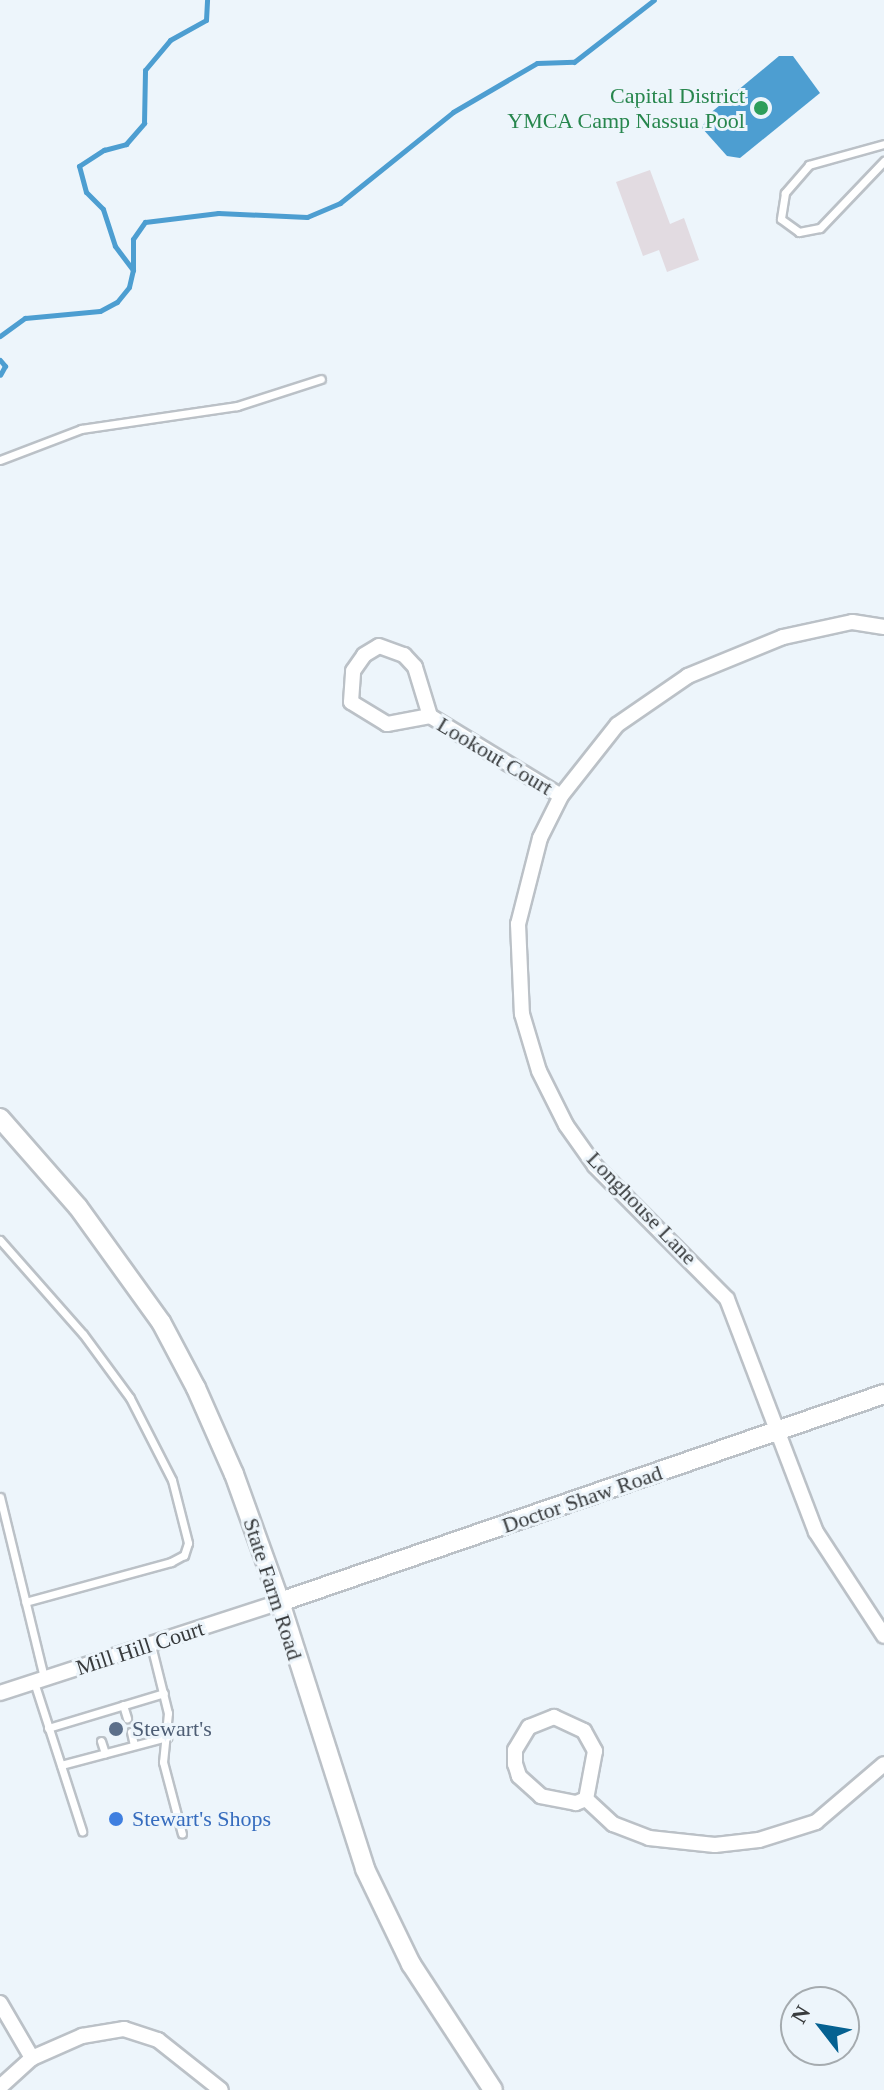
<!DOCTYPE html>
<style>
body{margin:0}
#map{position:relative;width:884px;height:2090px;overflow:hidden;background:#edf5fb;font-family:"Times New Roman",serif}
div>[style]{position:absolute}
.water>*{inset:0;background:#4d9ed1}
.stream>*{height:5px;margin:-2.5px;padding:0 2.5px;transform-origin:2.5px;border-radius:2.5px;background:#4d9ed1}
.building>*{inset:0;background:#e2dbe1}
.roads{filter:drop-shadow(2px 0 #bbc1c7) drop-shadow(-2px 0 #bbc1c7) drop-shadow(0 2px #bbc1c7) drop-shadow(0 -2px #bbc1c7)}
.lane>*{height:7px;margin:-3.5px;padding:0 3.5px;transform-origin:3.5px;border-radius:3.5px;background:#fff}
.street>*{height:14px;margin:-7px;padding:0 7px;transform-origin:7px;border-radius:7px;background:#fff}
.secondary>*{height:18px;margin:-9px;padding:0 9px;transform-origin:9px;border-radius:9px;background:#fff}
.dots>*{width:22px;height:22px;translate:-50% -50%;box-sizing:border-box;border:4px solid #edf5fb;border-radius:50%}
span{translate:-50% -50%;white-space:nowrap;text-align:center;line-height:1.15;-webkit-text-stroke:6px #edf5fb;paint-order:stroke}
.leisure-label{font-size:22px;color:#27864d}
.right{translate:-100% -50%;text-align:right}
.street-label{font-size:22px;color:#383b3d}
.service-label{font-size:22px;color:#4e5e75}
.left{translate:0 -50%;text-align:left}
.shop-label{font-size:22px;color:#366cbe}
.north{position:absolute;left:780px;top:1986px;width:80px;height:80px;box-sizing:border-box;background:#edf5fb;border:2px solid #a5abaf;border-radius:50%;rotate:301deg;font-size:22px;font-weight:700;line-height:32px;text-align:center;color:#383b3d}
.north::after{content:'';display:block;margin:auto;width:28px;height:36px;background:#056191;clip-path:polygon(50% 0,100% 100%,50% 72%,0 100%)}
</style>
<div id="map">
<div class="water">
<i style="clip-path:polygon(779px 56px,793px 56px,820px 93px,740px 158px,727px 156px,702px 128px,708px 115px)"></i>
</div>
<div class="stream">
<i style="left:133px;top:270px;width:31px;rotate:-90deg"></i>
<i style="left:133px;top:239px;width:21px;rotate:-55deg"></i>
<i style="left:145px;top:222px;width:74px;rotate:-7deg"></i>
<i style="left:218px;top:213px;width:89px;rotate:2.6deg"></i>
<i style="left:307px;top:217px;width:36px;rotate:-23deg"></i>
<i style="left:340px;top:203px;width:145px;rotate:-38.8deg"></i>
<i style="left:453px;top:112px;width:97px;rotate:-30.3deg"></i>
<i style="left:537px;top:63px;width:37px;rotate:-2deg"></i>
<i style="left:574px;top:62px;width:101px;rotate:-37.8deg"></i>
<i style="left:0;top:336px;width:31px;rotate:-36deg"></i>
<i style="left:25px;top:318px;width:75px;rotate:-5.3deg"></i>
<i style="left:100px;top:311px;width:19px;rotate:-28deg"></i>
<i style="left:117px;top:302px;width:19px;rotate:-51deg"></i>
<i style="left:129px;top:287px;width:17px;rotate:-77deg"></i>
<i style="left:133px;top:270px;width:30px;rotate:-127deg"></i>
<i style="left:115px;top:246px;width:39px;rotate:-108deg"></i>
<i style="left:103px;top:209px;width:24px;rotate:-135deg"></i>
<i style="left:86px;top:192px;width:27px;rotate:-105deg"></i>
<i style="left:79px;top:166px;width:30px;rotate:-33deg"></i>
<i style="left:104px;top:150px;width:23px;rotate:-15deg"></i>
<i style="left:126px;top:144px;width:28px;rotate:-49deg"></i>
<i style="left:144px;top:123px;width:53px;rotate:-88.9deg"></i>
<i style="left:145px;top:70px;width:39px;rotate:-50deg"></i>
<i style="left:170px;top:40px;width:41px;rotate:-29.1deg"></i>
<i style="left:206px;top:20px;width:20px;rotate:-87deg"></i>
<i style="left:0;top:360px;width:8px;rotate:50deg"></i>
<i style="left:5px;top:366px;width:10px;rotate:119deg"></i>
</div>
<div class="building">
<i style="clip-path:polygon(650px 170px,670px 224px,684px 218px,699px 260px,667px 272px,659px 250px,643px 256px,616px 182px)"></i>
</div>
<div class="roads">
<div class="lane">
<i style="left:884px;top:144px;width:78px;rotate:164.4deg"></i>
<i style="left:809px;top:165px;width:37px;rotate:131deg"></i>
<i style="left:785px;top:193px;width:26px;rotate:99deg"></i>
<i style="left:781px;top:219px;width:22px;rotate:36deg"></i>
<i style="left:799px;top:232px;width:21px;rotate:-11deg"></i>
<i style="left:820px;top:228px;width:93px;rotate:-46.3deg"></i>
<i style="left:0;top:460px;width:87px;rotate:-20.9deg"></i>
<i style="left:81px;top:429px;width:158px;rotate:-8.4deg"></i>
<i style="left:237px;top:406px;width:88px;rotate:-17.8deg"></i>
<i style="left:0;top:1240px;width:125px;rotate:48.6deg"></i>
<i style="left:83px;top:1334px;width:79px;rotate:53.7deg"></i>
<i style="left:130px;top:1398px;width:92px;rotate:62.9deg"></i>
<i style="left:172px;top:1480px;width:65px;rotate:75.7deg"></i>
<i style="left:188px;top:1543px;width:13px;rotate:108deg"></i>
<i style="left:184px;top:1555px;width:15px;rotate:152deg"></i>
<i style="left:171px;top:1562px;width:151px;rotate:164.7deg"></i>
<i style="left:0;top:1497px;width:186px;rotate:76.3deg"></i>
<i style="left:151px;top:1645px;width:70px;rotate:76deg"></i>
<i style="left:168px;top:1713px;width:49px;rotate:95.8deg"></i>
<i style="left:163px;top:1762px;width:74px;rotate:75.2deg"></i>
<i style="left:34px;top:1682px;width:157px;rotate:72.1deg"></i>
<i style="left:123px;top:1705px;width:14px;rotate:73deg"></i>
<i style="left:48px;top:1728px;width:121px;rotate:-16.8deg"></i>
<i style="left:131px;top:1732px;width:13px;rotate:77deg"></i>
<i style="left:101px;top:1741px;width:13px;rotate:72deg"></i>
<i style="left:61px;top:1765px;width:110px;rotate:-14.8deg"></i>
</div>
<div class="street">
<i style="left:884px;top:627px;width:32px;rotate:-171deg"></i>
<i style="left:852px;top:622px;width:71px;rotate:167.7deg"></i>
<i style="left:783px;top:637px;width:103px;rotate:157.7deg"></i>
<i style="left:688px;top:676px;width:86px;rotate:145.4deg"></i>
<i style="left:617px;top:725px;width:90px;rotate:128.3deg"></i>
<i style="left:561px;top:796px;width:47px;rotate:116.6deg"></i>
<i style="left:540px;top:838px;width:89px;rotate:104.3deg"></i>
<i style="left:518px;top:924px;width:90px;rotate:87.5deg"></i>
<i style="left:522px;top:1014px;width:59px;rotate:73.4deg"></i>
<i style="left:539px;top:1071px;width:60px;rotate:63.4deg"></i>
<i style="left:566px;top:1125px;width:50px;rotate:54.7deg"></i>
<i style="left:595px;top:1166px;width:187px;rotate:45.2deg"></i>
<i style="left:727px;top:1299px;width:249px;rotate:69.1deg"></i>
<i style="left:816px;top:1532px;width:124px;rotate:56.8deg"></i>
<i style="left:379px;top:646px;width:27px;rotate:20deg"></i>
<i style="left:404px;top:655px;width:16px;rotate:47deg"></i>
<i style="left:415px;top:667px;width:51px;rotate:73deg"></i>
<i style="left:430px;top:716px;width:44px;rotate:169.5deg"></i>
<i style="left:387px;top:724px;width:42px;rotate:-148.6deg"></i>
<i style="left:351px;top:702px;width:31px;rotate:-86deg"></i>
<i style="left:353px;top:671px;width:19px;rotate:-55deg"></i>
<i style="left:364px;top:655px;width:17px;rotate:-31deg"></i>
<i style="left:430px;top:716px;width:153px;rotate:31.4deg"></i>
<i style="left:0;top:1693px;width:294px;rotate:-18deg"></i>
<i style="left:554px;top:1717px;width:33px;rotate:25deg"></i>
<i style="left:584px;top:1731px;width:23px;rotate:61deg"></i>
<i style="left:595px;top:1751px;width:49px;rotate:100.6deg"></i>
<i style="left:586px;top:1799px;width:11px;rotate:158deg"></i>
<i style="left:576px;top:1803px;width:36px;rotate:-169deg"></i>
<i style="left:541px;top:1796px;width:30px;rotate:-138deg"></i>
<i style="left:519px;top:1776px;width:13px;rotate:-108deg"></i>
<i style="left:515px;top:1764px;width:14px;rotate:-90deg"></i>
<i style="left:515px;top:1750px;width:27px;rotate:-59deg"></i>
<i style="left:529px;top:1727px;width:27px;rotate:-22deg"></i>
<i style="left:586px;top:1799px;width:37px;rotate:43deg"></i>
<i style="left:613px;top:1824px;width:39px;rotate:21deg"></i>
<i style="left:649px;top:1838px;width:66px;rotate:6.1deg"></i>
<i style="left:715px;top:1845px;width:44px;rotate:-6.5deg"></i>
<i style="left:759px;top:1840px;width:60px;rotate:-17.5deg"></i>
<i style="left:816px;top:1822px;width:89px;rotate:-40.5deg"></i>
<i style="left:0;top:2003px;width:64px;rotate:59.8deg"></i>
<i style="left:0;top:2087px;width:43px;rotate:-42.2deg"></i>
<i style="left:32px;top:2058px;width:55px;rotate:-23.7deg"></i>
<i style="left:82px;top:2036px;width:43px;rotate:-9.5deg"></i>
<i style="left:124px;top:2029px;width:36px;rotate:18deg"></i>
<i style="left:158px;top:2040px;width:80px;rotate:38.4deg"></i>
</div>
<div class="secondary">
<i style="left:0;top:1118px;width:118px;rotate:48.8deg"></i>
<i style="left:78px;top:1207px;width:142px;rotate:54.2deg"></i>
<i style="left:161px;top:1322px;width:75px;rotate:62.1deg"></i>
<i style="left:196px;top:1388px;width:94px;rotate:66.2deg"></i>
<i style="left:234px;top:1474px;width:136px;rotate:70.2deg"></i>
<i style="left:280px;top:1602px;width:280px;rotate:72.3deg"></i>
<i style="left:365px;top:1869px;width:106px;rotate:64.2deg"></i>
<i style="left:411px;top:1964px;width:150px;rotate:56.9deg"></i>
<i style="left:280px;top:1602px;width:639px;rotate:-19deg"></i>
</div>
</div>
<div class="dots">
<i style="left:761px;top:108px;background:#2e9e5b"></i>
<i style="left:116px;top:1729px;background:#5c6f8a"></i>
<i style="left:116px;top:1819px;background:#3f7fe0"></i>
</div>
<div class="leisure-label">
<span class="right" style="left:745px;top:108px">Capital District<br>YMCA Camp Nassua Pool</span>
</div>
<div class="street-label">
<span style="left:495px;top:756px;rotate:31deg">Lookout Court</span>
<span style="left:642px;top:1208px;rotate:46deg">Longhouse Lane</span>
<span style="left:582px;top:1499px;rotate:-19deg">Doctor Shaw Road</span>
<span style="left:273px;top:1589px;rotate:72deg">State Farm Road</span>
<span style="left:140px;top:1648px;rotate:-18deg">Mill Hill Court</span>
</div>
<div class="service-label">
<span class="left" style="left:132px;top:1729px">Stewart's</span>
</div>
<div class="shop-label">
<span class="left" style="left:132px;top:1819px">Stewart's Shops</span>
</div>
<div class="north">N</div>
</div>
